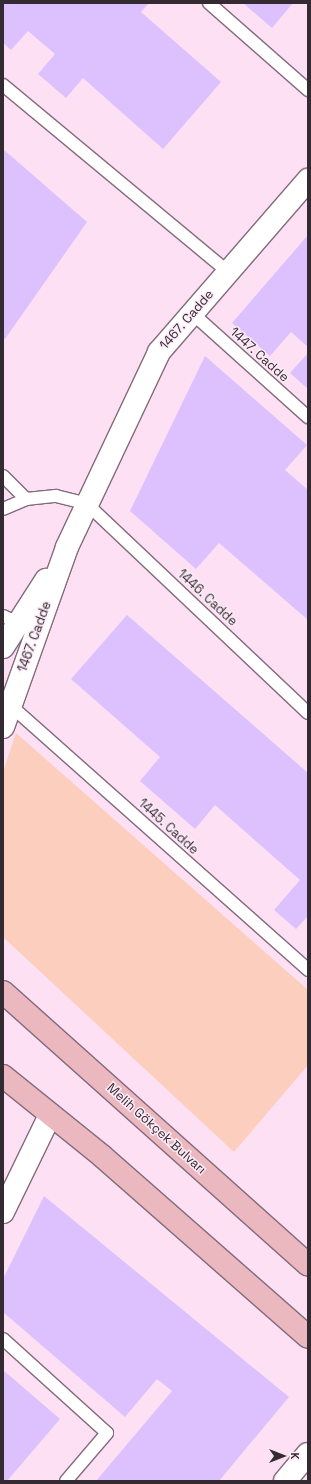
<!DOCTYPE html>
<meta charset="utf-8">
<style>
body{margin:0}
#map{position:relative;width:311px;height:1484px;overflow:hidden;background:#fdecf8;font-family:"Space Grotesk",sans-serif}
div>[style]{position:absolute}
.built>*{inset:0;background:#fde0f3;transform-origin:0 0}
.green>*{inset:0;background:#fccebd}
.building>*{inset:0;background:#ddc1ff}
.roads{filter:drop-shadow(1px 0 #846b7c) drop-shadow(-1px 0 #846b7c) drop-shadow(0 1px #846b7c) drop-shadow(0 -1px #846b7c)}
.service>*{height:12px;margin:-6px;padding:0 6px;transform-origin:6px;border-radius:6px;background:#fff}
.minor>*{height:22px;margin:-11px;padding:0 11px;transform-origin:11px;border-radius:11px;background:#fff}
.tertiary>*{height:22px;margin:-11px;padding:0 11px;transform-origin:11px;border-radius:11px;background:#fff}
.primary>*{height:22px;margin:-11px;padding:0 11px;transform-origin:11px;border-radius:11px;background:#ebb8c0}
span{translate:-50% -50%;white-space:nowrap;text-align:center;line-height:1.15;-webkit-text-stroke:3px #fdecf8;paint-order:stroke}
.street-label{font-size:13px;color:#342a31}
.frame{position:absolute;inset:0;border:4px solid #342a31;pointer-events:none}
.north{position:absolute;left:263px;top:1436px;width:40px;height:40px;-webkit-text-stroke:3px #fdecf8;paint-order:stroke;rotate:90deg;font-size:11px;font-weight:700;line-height:16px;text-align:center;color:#342a31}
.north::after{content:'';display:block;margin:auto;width:14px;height:18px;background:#342a31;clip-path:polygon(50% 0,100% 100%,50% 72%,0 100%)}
</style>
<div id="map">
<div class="built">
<i style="left:3px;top:3px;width:305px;height:1478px"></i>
</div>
<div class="green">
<i style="clip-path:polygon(16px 733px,308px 990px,308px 1065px,234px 1152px,3px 937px,3px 772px)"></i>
</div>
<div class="building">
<i style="clip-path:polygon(3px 3px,149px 3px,141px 12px,221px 82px,163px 149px,83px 78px,66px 98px,38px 74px,55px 54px,28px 31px,11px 50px,3px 43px)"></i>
<i style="clip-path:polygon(243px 3px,293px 3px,272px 28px)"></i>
<i style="clip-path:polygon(3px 149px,87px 222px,5px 339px,3px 339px)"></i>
<i style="clip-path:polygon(308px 235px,308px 347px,291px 332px,270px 356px,232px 323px)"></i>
<i style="clip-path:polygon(308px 353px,308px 389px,290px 373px)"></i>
<i style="clip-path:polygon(205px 356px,307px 445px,285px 470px,308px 490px,308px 620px,219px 543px,196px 569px,130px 511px)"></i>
<i style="clip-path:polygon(127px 615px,308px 773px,308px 916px,296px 929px,274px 910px,300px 880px,215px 805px,195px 829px,140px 781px,160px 757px,71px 679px)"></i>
<i style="clip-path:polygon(44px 1196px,289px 1397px,219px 1481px,96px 1481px,172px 1391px,157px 1379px,125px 1417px,3px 1312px,3px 1279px)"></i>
<i style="clip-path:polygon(3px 1370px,60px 1419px,7px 1481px,3px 1481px)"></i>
</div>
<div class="roads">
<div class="service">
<i style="left:209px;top:3px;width:132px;rotate:41.3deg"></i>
<i style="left:3px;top:85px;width:293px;rotate:39.7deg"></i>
<i style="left:192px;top:313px;width:156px;rotate:41.9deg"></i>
<i style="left:3px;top:476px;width:33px;rotate:45deg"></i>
<i style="left:3px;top:509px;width:25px;rotate:-23deg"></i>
<i style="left:26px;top:499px;width:30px;rotate:-6deg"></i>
<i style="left:56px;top:496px;width:32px;rotate:14deg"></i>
<i style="left:87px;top:504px;width:304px;rotate:43.4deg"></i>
<i style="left:3px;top:616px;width:17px;rotate:25deg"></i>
<i style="left:10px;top:705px;width:399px;rotate:41.6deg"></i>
<i style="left:3px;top:1339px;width:140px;rotate:42.1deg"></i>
<i style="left:107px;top:1433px;width:63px;rotate:130.5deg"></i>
</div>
<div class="minor">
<i style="left:3px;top:1212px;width:108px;rotate:-64.1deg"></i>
<i style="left:285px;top:1481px;width:35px;rotate:-50deg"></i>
</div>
<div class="tertiary">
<i style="left:3px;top:647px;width:80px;rotate:-57.3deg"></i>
<i style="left:3px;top:727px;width:191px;rotate:-70.4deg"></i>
<i style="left:67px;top:547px;width:216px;rotate:-64.7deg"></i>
<i style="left:159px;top:352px;width:228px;rotate:-49.1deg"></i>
</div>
<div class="primary">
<i style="left:3px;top:992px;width:409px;rotate:41.8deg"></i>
<i style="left:3px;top:1076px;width:127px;rotate:38.9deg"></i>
<i style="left:102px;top:1156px;width:274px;rotate:41.3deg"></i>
</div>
</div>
<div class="street-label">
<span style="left:187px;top:320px;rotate:-49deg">1467. Cadde</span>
<span style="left:259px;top:355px;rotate:42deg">1447. Cadde</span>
<span style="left:207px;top:598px;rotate:43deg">1446. Cadde</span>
<span style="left:35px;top:637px;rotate:-70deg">1467. Cadde</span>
<span style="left:168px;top:827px;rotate:42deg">1445. Cadde</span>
<span style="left:156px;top:1129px;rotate:42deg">Melih Gökçek Bulvarı</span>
</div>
<div class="frame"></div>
<div class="north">K</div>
</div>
